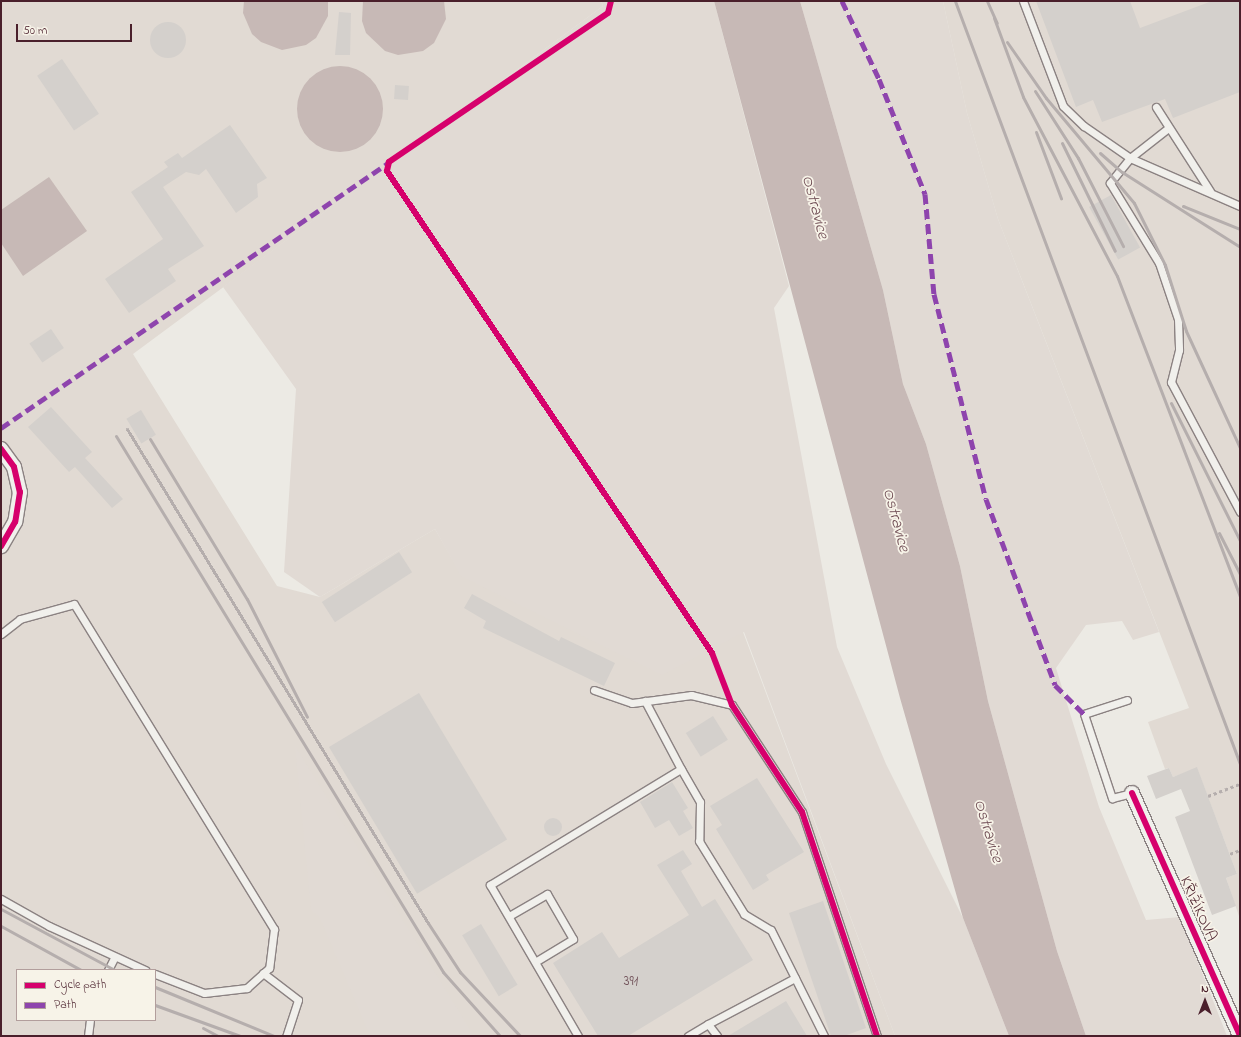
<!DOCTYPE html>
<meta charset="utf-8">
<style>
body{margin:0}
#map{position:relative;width:1241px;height:1037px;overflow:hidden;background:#eceae4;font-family:"Indie Flower",sans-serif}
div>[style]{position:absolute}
.built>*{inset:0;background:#e1dad3}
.green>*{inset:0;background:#e1dad4}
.water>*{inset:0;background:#c7b9b6}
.round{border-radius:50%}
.building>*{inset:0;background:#d4d0cc;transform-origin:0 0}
.path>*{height:2.5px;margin-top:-1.25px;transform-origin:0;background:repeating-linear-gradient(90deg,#b5aead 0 3px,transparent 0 6px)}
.roads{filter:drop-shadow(1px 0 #8b8282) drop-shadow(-1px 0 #8b8282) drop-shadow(0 1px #8b8282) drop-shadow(0 -1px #8b8282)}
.service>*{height:7px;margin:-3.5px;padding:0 3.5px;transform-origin:3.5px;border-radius:3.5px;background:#f1f0ec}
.minor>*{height:14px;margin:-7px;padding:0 7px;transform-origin:7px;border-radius:7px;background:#f1f0ec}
.rail>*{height:3px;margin:-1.5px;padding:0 1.5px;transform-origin:1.5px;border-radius:1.5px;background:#b5aead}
.quiet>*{height:5px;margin-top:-2.5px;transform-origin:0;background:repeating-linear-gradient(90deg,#8e44ad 0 10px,transparent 0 15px)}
.cycleway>*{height:6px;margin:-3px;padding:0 3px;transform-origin:3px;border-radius:3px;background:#d6006c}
span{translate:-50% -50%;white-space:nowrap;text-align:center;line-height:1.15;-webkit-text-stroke:3.5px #f7f3e8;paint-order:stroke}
.number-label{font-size:14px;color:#6c4b53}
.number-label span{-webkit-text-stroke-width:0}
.street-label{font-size:16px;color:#4a1f2b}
.water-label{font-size:17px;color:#704e55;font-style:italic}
.frame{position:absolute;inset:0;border:2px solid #4a1f2b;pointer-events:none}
.legend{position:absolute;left:16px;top:969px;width:140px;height:52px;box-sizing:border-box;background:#f7f3e8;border:1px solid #b29e9c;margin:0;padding:5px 7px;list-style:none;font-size:12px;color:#4a1f2b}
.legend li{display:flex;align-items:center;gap:8px;height:20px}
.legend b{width:20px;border:1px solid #b29e9c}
.north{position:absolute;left:1185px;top:981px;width:40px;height:40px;-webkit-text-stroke:3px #f7f3e8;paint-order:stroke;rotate:0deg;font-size:11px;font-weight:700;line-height:16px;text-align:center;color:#4a1f2b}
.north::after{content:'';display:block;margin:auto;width:14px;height:18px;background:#4a1f2b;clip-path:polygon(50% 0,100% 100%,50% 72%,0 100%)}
.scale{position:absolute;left:16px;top:24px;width:116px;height:18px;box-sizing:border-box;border:2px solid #4a1f2b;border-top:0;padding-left:5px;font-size:12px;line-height:14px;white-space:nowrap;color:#4a1f2b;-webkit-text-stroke:3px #f7f3e8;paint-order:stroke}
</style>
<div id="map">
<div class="built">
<i style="clip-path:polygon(evenodd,1px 1px,601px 1px,603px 6px,133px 354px,277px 586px,320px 597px,435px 529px,462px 576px,743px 632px,895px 1036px,1px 1036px,1px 1px,17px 970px,155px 970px,155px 1020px,17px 1020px,17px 970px)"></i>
<i style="clip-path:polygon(943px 1px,1240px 1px,1240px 919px,1226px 878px,1237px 874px,1197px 768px,1173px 777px,1169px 768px,1165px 769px,1148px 722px,1189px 708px,998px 219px,967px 113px)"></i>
</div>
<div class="green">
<i style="clip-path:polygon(601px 1px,714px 1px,789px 286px,774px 308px,837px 647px,886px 764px,963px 918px,1009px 1036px,895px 1036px,744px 632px,662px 675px,461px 576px,435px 529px,320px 597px,284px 572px,296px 389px,223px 287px,603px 6px)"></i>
<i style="clip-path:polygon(800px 1px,943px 1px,967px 113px,998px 219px,1159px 632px,1133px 640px,1122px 621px,1086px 625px,1056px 668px,1099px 807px,1146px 920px,1180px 917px,1227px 1036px,1086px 1036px,1057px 951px,988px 701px,960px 566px,926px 444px,903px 384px,883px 290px)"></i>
<i style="clip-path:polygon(295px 746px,463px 1018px,473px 1036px,370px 1036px,320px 918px,311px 910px)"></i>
</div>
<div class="water">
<i style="clip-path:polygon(244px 1px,328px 1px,328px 16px,316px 38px,306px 45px,282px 50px,261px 42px,252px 34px,243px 13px)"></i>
<i style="clip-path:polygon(363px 1px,444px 1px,446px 19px,434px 43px,423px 51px,398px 55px,385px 51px,366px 33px,362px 21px)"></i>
<i style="clip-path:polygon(714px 1px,800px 1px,883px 290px,903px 384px,926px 444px,960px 566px,988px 701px,1057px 951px,1086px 1036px,1009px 1036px,963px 918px,900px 698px)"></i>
<i class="round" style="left:297px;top:66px;width:86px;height:86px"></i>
<i style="clip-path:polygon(49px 177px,87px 231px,23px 276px,1px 243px,1px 210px)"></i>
</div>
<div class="building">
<i style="clip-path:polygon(1036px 1px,1130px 1px,1140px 28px,1212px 1px,1240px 1px,1240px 92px,1173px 118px,1165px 99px,1102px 122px,1093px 100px,1076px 107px)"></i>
<i style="clip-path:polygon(339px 12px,351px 13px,350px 55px,335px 55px)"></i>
<i class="round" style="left:150px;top:22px;width:36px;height:36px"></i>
<i style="left:62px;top:59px;width:66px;height:30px;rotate:56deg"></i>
<i style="left:395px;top:85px;width:14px;height:14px;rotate:4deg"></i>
<i style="clip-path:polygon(230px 125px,267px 178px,257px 184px,258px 197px,236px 213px,206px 169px,199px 175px,186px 172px,163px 187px,204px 246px,168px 269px,176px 281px,129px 313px,105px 279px,163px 239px,131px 192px,168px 167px,164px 162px,178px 153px,182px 158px)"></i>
<i style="left:1111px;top:195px;width:60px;height:25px;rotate:61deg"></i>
<i style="left:51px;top:329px;width:23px;height:26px;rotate:56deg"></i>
<i style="clip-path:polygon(51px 407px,92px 452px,85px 458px,123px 499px,112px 508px,75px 467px,69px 472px,28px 427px)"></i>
<i style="left:141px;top:410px;width:29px;height:17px;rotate:59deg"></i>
<i style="left:399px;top:552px;width:24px;height:92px;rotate:57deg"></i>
<i style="clip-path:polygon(472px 594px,559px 641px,561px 637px,615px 663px,604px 686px,483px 628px,486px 621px,464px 608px)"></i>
<i style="left:419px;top:693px;width:171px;height:105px;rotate:59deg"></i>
<i style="left:713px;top:716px;width:28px;height:32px;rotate:58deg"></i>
<i style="clip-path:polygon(1197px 767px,1237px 874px,1226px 878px,1236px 906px,1212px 915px,1175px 817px,1190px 811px,1181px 789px,1156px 799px,1147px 776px,1169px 768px,1173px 777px)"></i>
<i style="clip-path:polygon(757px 778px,804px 852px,766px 875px,769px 880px,753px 890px,716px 829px,722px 825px,710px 806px)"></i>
<i style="clip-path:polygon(672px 782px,688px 808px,683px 811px,693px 828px,679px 836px,669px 820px,655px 828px,640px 802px)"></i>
<i class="round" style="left:544px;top:818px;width:18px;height:18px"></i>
<i style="clip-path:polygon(683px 850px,692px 864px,681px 871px,702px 907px,715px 899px,753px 960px,628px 1036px,598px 1036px,553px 963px,602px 932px,619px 958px,689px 915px,657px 865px)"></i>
<i style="clip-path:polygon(823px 901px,866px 1028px,844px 1036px,831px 1036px,789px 913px)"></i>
<i style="left:481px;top:924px;width:71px;height:22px;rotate:59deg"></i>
<i style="clip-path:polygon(786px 1001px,807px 1036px,728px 1036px)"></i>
</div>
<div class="path">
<i style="left:1208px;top:796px;width:34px;rotate:-21deg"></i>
<i style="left:1230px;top:854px;width:11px;rotate:-22deg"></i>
</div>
<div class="roads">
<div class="service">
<i style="left:1023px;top:1px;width:112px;rotate:69.1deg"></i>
<i style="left:1063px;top:106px;width:29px;rotate:44deg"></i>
<i style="left:1084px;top:126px;width:56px;rotate:34.8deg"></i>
<i style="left:1130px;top:158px;width:120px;rotate:23.6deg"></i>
<i style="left:1156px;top:107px;width:100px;rotate:57.3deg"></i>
<i style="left:1167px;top:129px;width:47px;rotate:141.9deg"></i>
<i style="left:1130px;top:158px;width:32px;rotate:129deg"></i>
<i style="left:1110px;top:183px;width:94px;rotate:58.5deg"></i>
<i style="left:1159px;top:263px;width:59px;rotate:71.3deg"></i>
<i style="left:1178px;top:319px;width:31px;rotate:88deg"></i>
<i style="left:1179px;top:350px;width:33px;rotate:104deg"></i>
<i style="left:1171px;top:382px;width:147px;rotate:62deg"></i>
<i style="left:1px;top:634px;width:24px;rotate:-38deg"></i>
<i style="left:20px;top:619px;width:56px;rotate:-15.5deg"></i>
<i style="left:74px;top:604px;width:382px;rotate:58.4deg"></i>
<i style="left:274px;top:929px;width:39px;rotate:97deg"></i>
<i style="left:269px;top:968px;width:30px;rotate:138deg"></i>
<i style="left:247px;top:988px;width:43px;rotate:173.4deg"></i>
<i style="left:204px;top:993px;width:53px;rotate:-158.8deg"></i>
<i style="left:594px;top:690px;width:40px;rotate:18.9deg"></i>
<i style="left:632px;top:703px;width:60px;rotate:-7.7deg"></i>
<i style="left:691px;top:695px;width:42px;rotate:13.7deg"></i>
<i style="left:732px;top:705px;width:128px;rotate:56.8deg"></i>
<i style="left:802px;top:812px;width:236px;rotate:71.5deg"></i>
<i style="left:1127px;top:700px;width:45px;rotate:162deg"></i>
<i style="left:1084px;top:714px;width:89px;rotate:71.6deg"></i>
<i style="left:1112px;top:798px;width:21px;rotate:-14deg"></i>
<i style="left:681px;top:769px;width:38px;rotate:60deg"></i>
<i style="left:700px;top:802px;width:39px;rotate:91deg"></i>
<i style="left:699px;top:841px;width:86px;rotate:58.3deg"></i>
<i style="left:744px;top:914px;width:31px;rotate:31deg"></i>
<i style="left:771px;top:930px;width:54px;rotate:63.4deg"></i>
<i style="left:1px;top:899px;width:55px;rotate:29.4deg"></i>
<i style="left:49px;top:926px;width:106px;rotate:24.6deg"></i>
<i style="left:509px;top:916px;width:44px;rotate:-30.1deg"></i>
<i style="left:547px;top:894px;width:52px;rotate:60deg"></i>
<i style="left:573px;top:939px;width:44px;rotate:148.8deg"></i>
<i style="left:108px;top:970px;width:13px;rotate:-63deg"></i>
<i style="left:263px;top:973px;width:44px;rotate:37.6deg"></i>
<i style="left:298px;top:1000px;width:38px;rotate:108deg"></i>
<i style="left:708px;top:1024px;width:98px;rotate:-27.9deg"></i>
<i style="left:795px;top:978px;width:65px;rotate:63.4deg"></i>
<i style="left:88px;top:1036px;width:16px;rotate:-83deg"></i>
<i style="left:578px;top:1036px;width:175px;rotate:-120.2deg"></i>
<i style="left:490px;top:885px;width:223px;rotate:-31.3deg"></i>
<i style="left:681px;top:769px;width:77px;rotate:-117.9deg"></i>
<i style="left:688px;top:1036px;width:23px;rotate:-31deg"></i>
<i style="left:708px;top:1024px;width:15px;rotate:53deg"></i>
</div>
<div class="minor">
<i style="left:1px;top:449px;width:22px;rotate:54deg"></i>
<i style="left:14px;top:467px;width:26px;rotate:77deg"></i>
<i style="left:20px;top:492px;width:30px;rotate:99deg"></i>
<i style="left:15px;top:522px;width:28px;rotate:120deg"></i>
<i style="left:1132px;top:793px;width:266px;rotate:66deg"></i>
</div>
</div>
<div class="rail">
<i style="left:955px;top:1px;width:814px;rotate:69.52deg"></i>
<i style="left:987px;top:1px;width:24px;rotate:66deg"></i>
<i style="left:994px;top:18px;width:84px;rotate:69.8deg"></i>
<i style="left:1023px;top:97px;width:202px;rotate:62.3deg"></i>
<i style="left:1117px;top:276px;width:344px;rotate:69deg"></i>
<i style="left:1007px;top:42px;width:68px;rotate:55.1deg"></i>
<i style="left:1046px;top:98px;width:137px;rotate:50deg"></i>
<i style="left:1134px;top:203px;width:69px;rotate:63.4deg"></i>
<i style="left:1165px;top:265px;width:69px;rotate:72.3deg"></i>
<i style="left:1186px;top:331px;width:129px;rotate:65.2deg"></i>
<i style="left:1035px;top:91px;width:80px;rotate:57.3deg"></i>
<i style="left:1078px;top:158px;width:99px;rotate:62.9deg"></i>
<i style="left:1036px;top:132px;width:71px;rotate:69.3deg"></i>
<i style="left:1062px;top:143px;width:120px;rotate:63.9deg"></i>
<i style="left:1100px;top:153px;width:29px;rotate:41deg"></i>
<i style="left:1122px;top:172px;width:140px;rotate:32.4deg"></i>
<i style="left:1183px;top:206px;width:61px;rotate:22deg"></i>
<i style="left:1171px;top:403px;width:154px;rotate:63.4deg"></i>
<i style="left:127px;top:429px;width:578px;rotate:58.65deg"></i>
<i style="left:428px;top:923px;width:59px;rotate:56.9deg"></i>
<i style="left:460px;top:972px;width:88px;rotate:46.8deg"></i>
<i style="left:116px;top:436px;width:628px;rotate:58.61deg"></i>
<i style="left:443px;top:972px;width:86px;rotate:48.3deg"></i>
<i style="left:150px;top:439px;width:187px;rotate:58.8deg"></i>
<i style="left:247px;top:599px;width:132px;rotate:63deg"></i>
<i style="left:1219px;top:533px;width:46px;rotate:62.9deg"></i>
<i style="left:1px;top:909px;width:129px;rotate:28.2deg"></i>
<i style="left:1px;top:926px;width:91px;rotate:28.8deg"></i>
<i style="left:155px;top:987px;width:129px;rotate:22.4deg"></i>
<i style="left:155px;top:1005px;width:90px;rotate:20deg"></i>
<i style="left:203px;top:1028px;width:17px;rotate:28deg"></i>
</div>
<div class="quiet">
<i style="left:842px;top:1px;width:86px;rotate:64.6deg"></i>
<i style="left:879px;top:79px;width:124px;rotate:68.2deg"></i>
<i style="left:925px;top:194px;width:100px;rotate:84.9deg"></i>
<i style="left:934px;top:294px;width:211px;rotate:75.8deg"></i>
<i style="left:986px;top:499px;width:198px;rotate:69.6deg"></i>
<i style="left:1055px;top:685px;width:41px;rotate:45deg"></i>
<i style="left:1px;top:428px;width:470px;rotate:-34.4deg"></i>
</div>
<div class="cycleway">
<i style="left:611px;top:1px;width:12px;rotate:104deg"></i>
<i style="left:608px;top:13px;width:265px;rotate:145.8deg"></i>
<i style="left:389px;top:162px;width:9px;rotate:103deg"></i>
<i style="left:387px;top:171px;width:581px;rotate:56.01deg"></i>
<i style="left:712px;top:653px;width:56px;rotate:69deg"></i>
<i style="left:732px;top:705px;width:128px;rotate:56.8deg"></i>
<i style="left:802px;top:812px;width:236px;rotate:71.5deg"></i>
<i style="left:1px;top:449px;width:22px;rotate:54deg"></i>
<i style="left:14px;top:467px;width:26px;rotate:77deg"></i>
<i style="left:20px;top:492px;width:30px;rotate:99deg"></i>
<i style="left:15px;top:522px;width:28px;rotate:120deg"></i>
<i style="left:1132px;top:793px;width:266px;rotate:66deg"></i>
</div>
<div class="number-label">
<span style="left:631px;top:982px">391</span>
</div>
<div class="street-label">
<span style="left:1198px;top:909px;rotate:66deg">KŘIŽÍKOVA</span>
</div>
<div class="water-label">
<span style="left:815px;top:207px;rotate:75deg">Ostravice</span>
<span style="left:896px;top:520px;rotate:75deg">Ostravice</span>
<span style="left:988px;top:831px;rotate:73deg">Ostravice</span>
</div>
<div class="frame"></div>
<ul class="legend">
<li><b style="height:5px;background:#d6006c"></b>Cycle path</li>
<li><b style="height:5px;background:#8e44ad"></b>Path</li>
</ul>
<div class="north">N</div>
<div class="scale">50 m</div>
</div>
